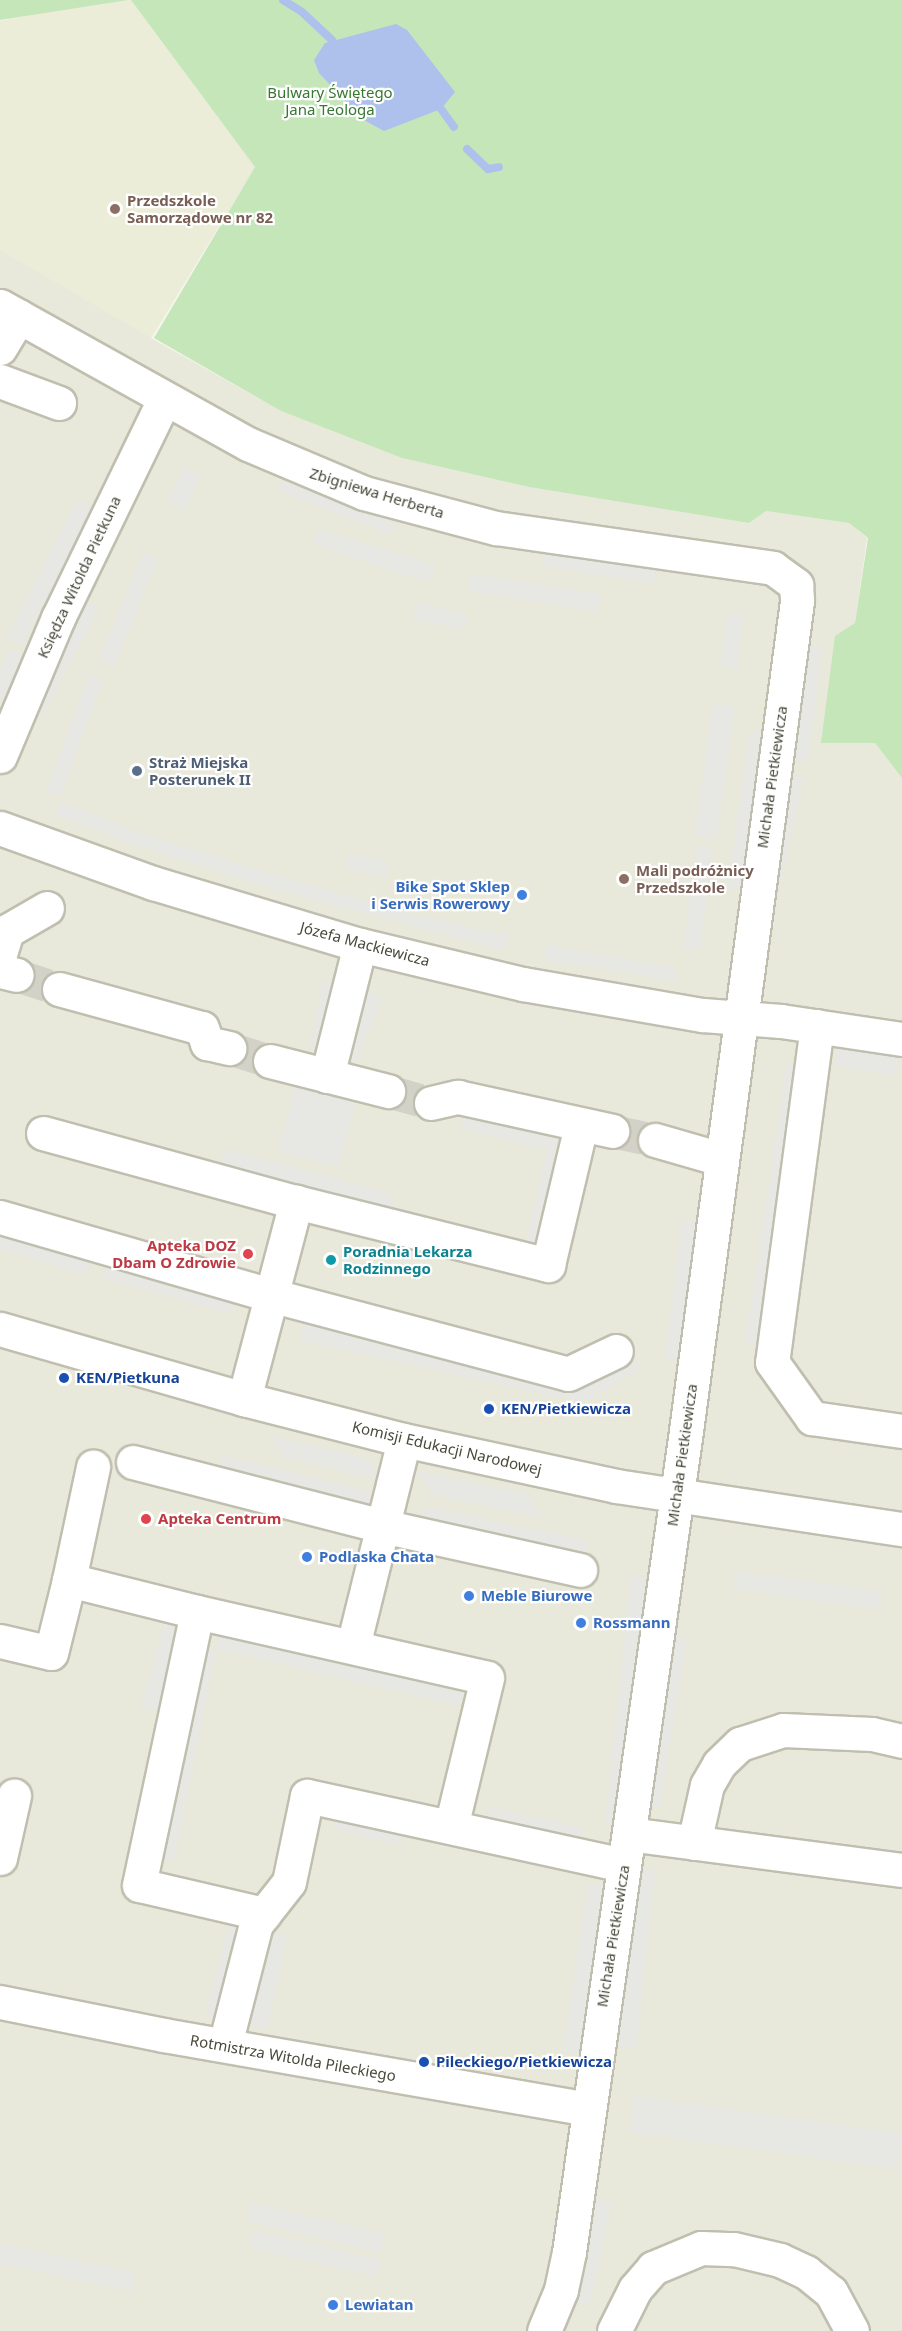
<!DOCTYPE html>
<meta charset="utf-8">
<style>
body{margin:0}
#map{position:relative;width:902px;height:2331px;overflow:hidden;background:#f5f5ec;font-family:"Noto Sans",sans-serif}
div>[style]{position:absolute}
.residential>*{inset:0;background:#e8e8db}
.education>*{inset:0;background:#ecedd8}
.green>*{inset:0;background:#c4e6b9}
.parking>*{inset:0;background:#e7e7e3;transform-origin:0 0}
.water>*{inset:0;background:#aec0ec}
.stream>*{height:8px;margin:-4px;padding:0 4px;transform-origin:4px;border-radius:4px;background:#aec0ec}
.minor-tunnel>*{height:33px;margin-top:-16.5px;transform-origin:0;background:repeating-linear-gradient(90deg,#d3d2c8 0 33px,transparent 0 49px)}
.roads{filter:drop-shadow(2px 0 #c0bfaf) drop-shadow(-2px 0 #c0bfaf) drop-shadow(0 2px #c0bfaf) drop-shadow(0 -2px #c0bfaf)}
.minor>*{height:33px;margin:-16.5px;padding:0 16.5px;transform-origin:16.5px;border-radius:16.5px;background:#fff}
.dots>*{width:16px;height:16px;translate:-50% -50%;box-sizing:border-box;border:3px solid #fff;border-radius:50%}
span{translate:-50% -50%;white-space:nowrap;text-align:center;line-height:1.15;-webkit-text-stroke:4.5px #fff;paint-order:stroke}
.park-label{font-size:15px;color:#367831}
.education-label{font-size:15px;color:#785e54;font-weight:700}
.left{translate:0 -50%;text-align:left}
.street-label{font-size:15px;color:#49483a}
.service-label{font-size:15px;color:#4e5e75;font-weight:700}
.shop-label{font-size:15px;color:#366cbe;font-weight:700}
.right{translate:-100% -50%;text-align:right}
.health-label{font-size:15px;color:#be3a42;font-weight:700}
.culture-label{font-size:15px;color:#0d838f;font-weight:700}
.transit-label{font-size:15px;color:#164399;font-weight:700}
</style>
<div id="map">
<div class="residential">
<i style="clip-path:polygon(115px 0,131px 0,255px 167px,151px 338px,281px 411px,402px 458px,529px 487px,749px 523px,766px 511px,849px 523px,867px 538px,855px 623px,822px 743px,875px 743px,902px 778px,902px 2331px,0 2331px,0 21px)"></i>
</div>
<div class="education">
<i style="clip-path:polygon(115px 0,131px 0,254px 167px,151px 338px,0 250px,0 21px)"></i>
</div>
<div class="green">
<i style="clip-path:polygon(0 0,128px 0,0 20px)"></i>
<i style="clip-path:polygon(131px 0,902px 0,902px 778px,875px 743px,821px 743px,835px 636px,855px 623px,868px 538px,849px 523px,766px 511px,749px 523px,529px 487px,402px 458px,281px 411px,154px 338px,255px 167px)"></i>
</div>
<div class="parking">
<i style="left:184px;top:467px;width:19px;height:40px;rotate:25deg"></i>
<i style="left:284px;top:475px;width:122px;height:17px;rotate:21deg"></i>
<i style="left:77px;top:499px;width:18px;height:156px;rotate:27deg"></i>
<i style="clip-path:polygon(318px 529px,435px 565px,431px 581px,391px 571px,312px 543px)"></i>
<i style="left:545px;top:549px;width:113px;height:17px;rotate:9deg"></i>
<i style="left:143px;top:552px;width:16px;height:116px;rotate:22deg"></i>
<i style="left:470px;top:574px;width:133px;height:17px;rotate:9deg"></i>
<i style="left:83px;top:598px;width:19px;height:128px;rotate:28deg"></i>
<i style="left:416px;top:603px;width:53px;height:16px;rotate:13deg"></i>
<i style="left:727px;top:613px;width:17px;height:54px;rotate:7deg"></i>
<i style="clip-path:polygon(810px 643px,822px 646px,808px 763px,792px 761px)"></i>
<i style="clip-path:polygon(9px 648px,26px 657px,5px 703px,0 701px,0 672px)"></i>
<i style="left:89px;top:674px;width:15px;height:124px;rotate:20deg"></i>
<i style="left:713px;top:704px;width:22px;height:134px;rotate:8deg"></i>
<i style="left:750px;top:731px;width:15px;height:159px;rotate:8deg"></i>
<i style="left:790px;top:773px;width:14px;height:123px;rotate:12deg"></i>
<i style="clip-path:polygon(61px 802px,143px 834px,281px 877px,423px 917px,509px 935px,505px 950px,277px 890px,137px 845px,55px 814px)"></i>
<i style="left:696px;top:845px;width:17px;height:104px;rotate:7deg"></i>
<i style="left:350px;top:852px;width:40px;height:16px;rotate:14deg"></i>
<i style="clip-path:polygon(546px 945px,676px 968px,675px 980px,545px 960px)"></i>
<i style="left:323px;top:981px;width:21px;height:67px;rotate:11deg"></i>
<i style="left:365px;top:990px;width:20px;height:71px;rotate:24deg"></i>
<i style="left:840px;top:1029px;width:63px;height:37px;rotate:9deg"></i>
<i style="clip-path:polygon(787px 1063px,811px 1066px,774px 1350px,745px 1344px)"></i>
<i style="left:297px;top:1082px;width:62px;height:72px;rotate:15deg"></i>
<i style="clip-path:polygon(466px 1108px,569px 1133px,542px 1247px,525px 1243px,547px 1150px,461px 1129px)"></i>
<i style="clip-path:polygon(225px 1148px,390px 1194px,397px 1216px,218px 1168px)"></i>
<i style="left:682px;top:1219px;width:31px;height:142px;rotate:7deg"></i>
<i style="left:0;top:1228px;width:97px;height:20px;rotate:17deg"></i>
<i style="left:107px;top:1259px;width:134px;height:19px;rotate:16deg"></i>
<i style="clip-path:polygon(305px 1320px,574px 1381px,630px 1348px,641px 1368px,585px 1403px,300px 1340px)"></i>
<i style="clip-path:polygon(269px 1435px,370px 1460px,378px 1479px,284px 1456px)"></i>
<i style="left:222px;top:1455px;width:154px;height:17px;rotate:14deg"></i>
<i style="clip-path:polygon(418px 1471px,527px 1494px,543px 1518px,431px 1494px)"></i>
<i style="left:423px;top:1506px;width:169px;height:18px;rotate:12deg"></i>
<i style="left:735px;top:1571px;width:149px;height:18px;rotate:8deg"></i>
<i style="left:631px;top:1575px;width:19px;height:251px;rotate:6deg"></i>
<i style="left:165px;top:1617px;width:20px;height:93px;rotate:15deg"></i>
<i style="clip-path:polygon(221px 1629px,465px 1686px,460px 1706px,216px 1649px,174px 1861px,156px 1857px,199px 1646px,216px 1649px)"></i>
<i style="left:669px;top:1635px;width:18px;height:172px;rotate:9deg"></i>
<i style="left:491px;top:1808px;width:94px;height:19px;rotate:12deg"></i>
<i style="left:338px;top:1813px;width:69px;height:17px;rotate:14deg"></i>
<i style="left:637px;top:1868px;width:18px;height:180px;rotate:6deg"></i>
<i style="left:589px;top:1883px;width:19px;height:171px;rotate:9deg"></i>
<i style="left:229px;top:1922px;width:16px;height:97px;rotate:14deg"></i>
<i style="left:271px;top:1932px;width:17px;height:96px;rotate:13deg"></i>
<i style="left:634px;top:2096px;width:271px;height:36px;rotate:8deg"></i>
<i style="clip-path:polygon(595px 2199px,612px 2202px,589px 2306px,572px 2302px,583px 2271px)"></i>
<i style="left:251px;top:2203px;width:137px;height:19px;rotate:13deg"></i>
<i style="left:254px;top:2231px;width:130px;height:17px;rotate:13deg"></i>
<i style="left:0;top:2244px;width:138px;height:19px;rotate:12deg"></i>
</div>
<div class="water">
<i style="clip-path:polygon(396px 24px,407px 30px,455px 92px,441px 109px,384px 131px,362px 119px,319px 73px,314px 60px,325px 43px)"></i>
</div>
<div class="stream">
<i style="left:283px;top:0;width:22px;rotate:32deg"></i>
<i style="left:302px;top:12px;width:41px;rotate:43deg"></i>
<i style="left:441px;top:109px;width:22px;rotate:54deg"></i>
<i style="left:467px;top:149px;width:29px;rotate:44deg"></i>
<i style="left:488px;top:169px;width:11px;rotate:-10deg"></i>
</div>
<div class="minor-tunnel">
<i style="left:17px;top:975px;width:44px;rotate:18.4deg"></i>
<i style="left:229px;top:1048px;width:43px;rotate:17.6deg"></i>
<i style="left:388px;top:1091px;width:45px;rotate:15.6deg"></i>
<i style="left:612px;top:1131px;width:44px;rotate:11.8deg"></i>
</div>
<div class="roads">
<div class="minor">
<i style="left:0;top:306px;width:284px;rotate:29.1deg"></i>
<i style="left:248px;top:444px;width:126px;rotate:22.9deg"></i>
<i style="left:364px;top:493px;width:137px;rotate:14.9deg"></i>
<i style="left:496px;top:528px;width:280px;rotate:8.2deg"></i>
<i style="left:773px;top:568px;width:29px;rotate:36deg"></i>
<i style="left:796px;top:585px;width:16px;rotate:86deg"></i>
<i style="left:797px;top:601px;width:837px;rotate:97.62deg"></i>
<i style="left:686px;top:1431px;width:829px;rotate:98.11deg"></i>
<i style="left:569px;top:2252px;width:39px;rotate:102deg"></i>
<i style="left:561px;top:2290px;width:44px;rotate:112.5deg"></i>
<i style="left:0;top:348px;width:37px;rotate:-59deg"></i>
<i style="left:0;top:381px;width:63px;rotate:20.4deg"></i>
<i style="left:0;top:756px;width:150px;rotate:-67.2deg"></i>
<i style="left:58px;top:618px;width:242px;rotate:-64.1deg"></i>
<i style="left:0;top:828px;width:163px;rotate:19.8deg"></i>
<i style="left:153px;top:883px;width:216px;rotate:16.7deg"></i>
<i style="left:360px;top:945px;width:168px;rotate:13.5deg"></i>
<i style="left:523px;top:984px;width:183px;rotate:9.8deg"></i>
<i style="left:703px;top:1015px;width:78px;rotate:4.4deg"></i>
<i style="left:781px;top:1021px;width:122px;rotate:8.5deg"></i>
<i style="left:0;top:954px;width:24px;rotate:-73deg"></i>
<i style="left:7px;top:931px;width:46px;rotate:-29.9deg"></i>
<i style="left:0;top:971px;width:17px;rotate:13deg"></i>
<i style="left:59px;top:989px;width:148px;rotate:15.3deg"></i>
<i style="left:202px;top:1028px;width:16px;rotate:72deg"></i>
<i style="left:207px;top:1043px;width:23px;rotate:13deg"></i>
<i style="left:817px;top:1026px;width:339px;rotate:97.6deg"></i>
<i style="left:772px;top:1362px;width:69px;rotate:54.5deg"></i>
<i style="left:812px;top:1418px;width:91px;rotate:8.2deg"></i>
<i style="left:270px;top:1061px;width:122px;rotate:14.3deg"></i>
<i style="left:327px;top:1076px;width:135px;rotate:-75.9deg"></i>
<i style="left:431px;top:1103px;width:28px;rotate:-13deg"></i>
<i style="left:458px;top:1097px;width:158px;rotate:12.4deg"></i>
<i style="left:43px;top:1133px;width:262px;rotate:15.3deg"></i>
<i style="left:655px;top:1140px;width:69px;rotate:16.1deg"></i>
<i style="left:0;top:1217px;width:281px;rotate:16.1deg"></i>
<i style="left:270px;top:1295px;width:308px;rotate:14.8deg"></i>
<i style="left:568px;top:1374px;width:53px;rotate:-25.6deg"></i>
<i style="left:0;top:1329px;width:254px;rotate:16deg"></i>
<i style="left:244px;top:1399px;width:165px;rotate:14.4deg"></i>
<i style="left:404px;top:1440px;width:217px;rotate:12.2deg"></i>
<i style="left:616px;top:1486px;width:289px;rotate:8.6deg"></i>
<i style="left:244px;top:1399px;width:204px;rotate:-75.2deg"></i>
<i style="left:296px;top:1202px;width:260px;rotate:14deg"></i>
<i style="left:548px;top:1265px;width:144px;rotate:-76.7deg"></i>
<i style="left:133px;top:1462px;width:257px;rotate:14.4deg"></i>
<i style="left:382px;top:1526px;width:203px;rotate:12.5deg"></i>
<i style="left:69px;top:1580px;width:116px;rotate:-78deg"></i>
<i style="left:0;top:1641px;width:52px;rotate:13.2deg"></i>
<i style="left:51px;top:1653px;width:75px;rotate:-76.1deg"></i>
<i style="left:69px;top:1580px;width:132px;rotate:14deg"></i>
<i style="left:353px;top:1646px;width:212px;rotate:-76.1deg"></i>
<i style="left:629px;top:1834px;width:275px;rotate:7.5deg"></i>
<i style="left:694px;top:1843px;width:59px;rotate:-77.4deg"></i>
<i style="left:707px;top:1785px;width:24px;rotate:-60deg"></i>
<i style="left:719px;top:1764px;width:29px;rotate:-44deg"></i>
<i style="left:740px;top:1744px;width:45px;rotate:-18deg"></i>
<i style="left:783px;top:1730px;width:89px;rotate:2.6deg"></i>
<i style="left:872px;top:1734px;width:31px;rotate:13deg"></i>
<i style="left:0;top:1858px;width:64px;rotate:-77.3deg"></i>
<i style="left:264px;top:1914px;width:128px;rotate:-166.9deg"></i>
<i style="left:139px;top:1885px;width:279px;rotate:-78deg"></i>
<i style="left:197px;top:1612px;width:297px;rotate:12.8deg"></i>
<i style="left:487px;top:1678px;width:153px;rotate:103.6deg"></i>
<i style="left:0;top:2002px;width:167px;rotate:11.4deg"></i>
<i style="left:164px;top:2035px;width:429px;rotate:9.9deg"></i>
<i style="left:229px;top:2029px;width:108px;rotate:-75.6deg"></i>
<i style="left:256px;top:1924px;width:53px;rotate:-51.8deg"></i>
<i style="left:289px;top:1882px;width:88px;rotate:-78.2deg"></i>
<i style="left:307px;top:1796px;width:323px;rotate:12.3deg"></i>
<i style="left:614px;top:2331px;width:47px;rotate:-63.4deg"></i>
<i style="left:635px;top:2289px;width:28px;rotate:-49deg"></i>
<i style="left:653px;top:2268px;width:52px;rotate:-22.6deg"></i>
<i style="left:701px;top:2248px;width:33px;rotate:2deg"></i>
<i style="left:734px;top:2249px;width:47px;rotate:13.4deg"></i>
<i style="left:780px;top:2260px;width:29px;rotate:25deg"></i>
<i style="left:806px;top:2272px;width:32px;rotate:39deg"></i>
<i style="left:831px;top:2292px;width:44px;rotate:61.7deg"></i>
</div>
</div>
<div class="dots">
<i style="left:115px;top:209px;background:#8d6e63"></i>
<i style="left:137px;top:771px;background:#5c6f8a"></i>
<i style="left:624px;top:879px;background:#8d6e63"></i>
<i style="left:522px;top:895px;background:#3f7fe0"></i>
<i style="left:248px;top:1254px;background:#e0444e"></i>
<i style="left:331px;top:1260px;background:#0f9aa8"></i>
<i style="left:64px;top:1378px;background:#1a4fb4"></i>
<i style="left:489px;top:1409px;background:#1a4fb4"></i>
<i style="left:146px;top:1519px;background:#e0444e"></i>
<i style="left:307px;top:1557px;background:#3f7fe0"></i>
<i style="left:469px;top:1596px;background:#3f7fe0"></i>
<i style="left:581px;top:1623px;background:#3f7fe0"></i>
<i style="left:424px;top:2062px;background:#1a4fb4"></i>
<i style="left:333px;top:2305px;background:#3f7fe0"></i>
</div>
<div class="park-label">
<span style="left:330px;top:101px">Bulwary Świętego<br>Jana Teologa</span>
</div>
<div class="education-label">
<span class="left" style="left:127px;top:209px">Przedszkole<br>Samorządowe nr 82</span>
<span class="left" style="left:636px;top:879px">Mali podróżnicy<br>Przedszkole</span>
</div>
<div class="street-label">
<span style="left:377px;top:493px;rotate:17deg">Zbigniewa Herberta</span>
<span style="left:79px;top:577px;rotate:-65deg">Księdza Witolda Pietkuna</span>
<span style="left:772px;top:777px;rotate:-82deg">Michała Pietkiewicza</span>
<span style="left:365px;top:944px;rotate:15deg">Józefa Mackiewicza</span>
<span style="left:447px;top:1448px;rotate:13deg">Komisji Edukacji Narodowej</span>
<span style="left:682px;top:1455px;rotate:-82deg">Michała Pietkiewicza</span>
<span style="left:613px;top:1936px;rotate:-81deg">Michała Pietkiewicza</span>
<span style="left:293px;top:2058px;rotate:10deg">Rotmistrza Witolda Pileckiego</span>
</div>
<div class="service-label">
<span class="left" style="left:149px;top:771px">Straż Miejska<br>Posterunek II</span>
</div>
<div class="shop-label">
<span class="right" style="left:510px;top:895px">Bike Spot Sklep<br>i Serwis Rowerowy</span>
<span class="left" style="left:319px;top:1557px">Podlaska Chata</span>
<span class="left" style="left:481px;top:1596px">Meble Biurowe</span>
<span class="left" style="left:593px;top:1623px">Rossmann</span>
<span class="left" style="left:345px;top:2305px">Lewiatan</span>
</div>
<div class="health-label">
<span class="right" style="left:236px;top:1254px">Apteka DOZ<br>Dbam O Zdrowie</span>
<span class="left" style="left:158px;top:1519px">Apteka Centrum</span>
</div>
<div class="culture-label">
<span class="left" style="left:343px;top:1260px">Poradnia Lekarza<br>Rodzinnego</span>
</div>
<div class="transit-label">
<span class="left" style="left:76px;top:1378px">KEN/Pietkuna</span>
<span class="left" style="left:501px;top:1409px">KEN/Pietkiewicza</span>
<span class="left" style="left:436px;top:2062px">Pileckiego/Pietkiewicza</span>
</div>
</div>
